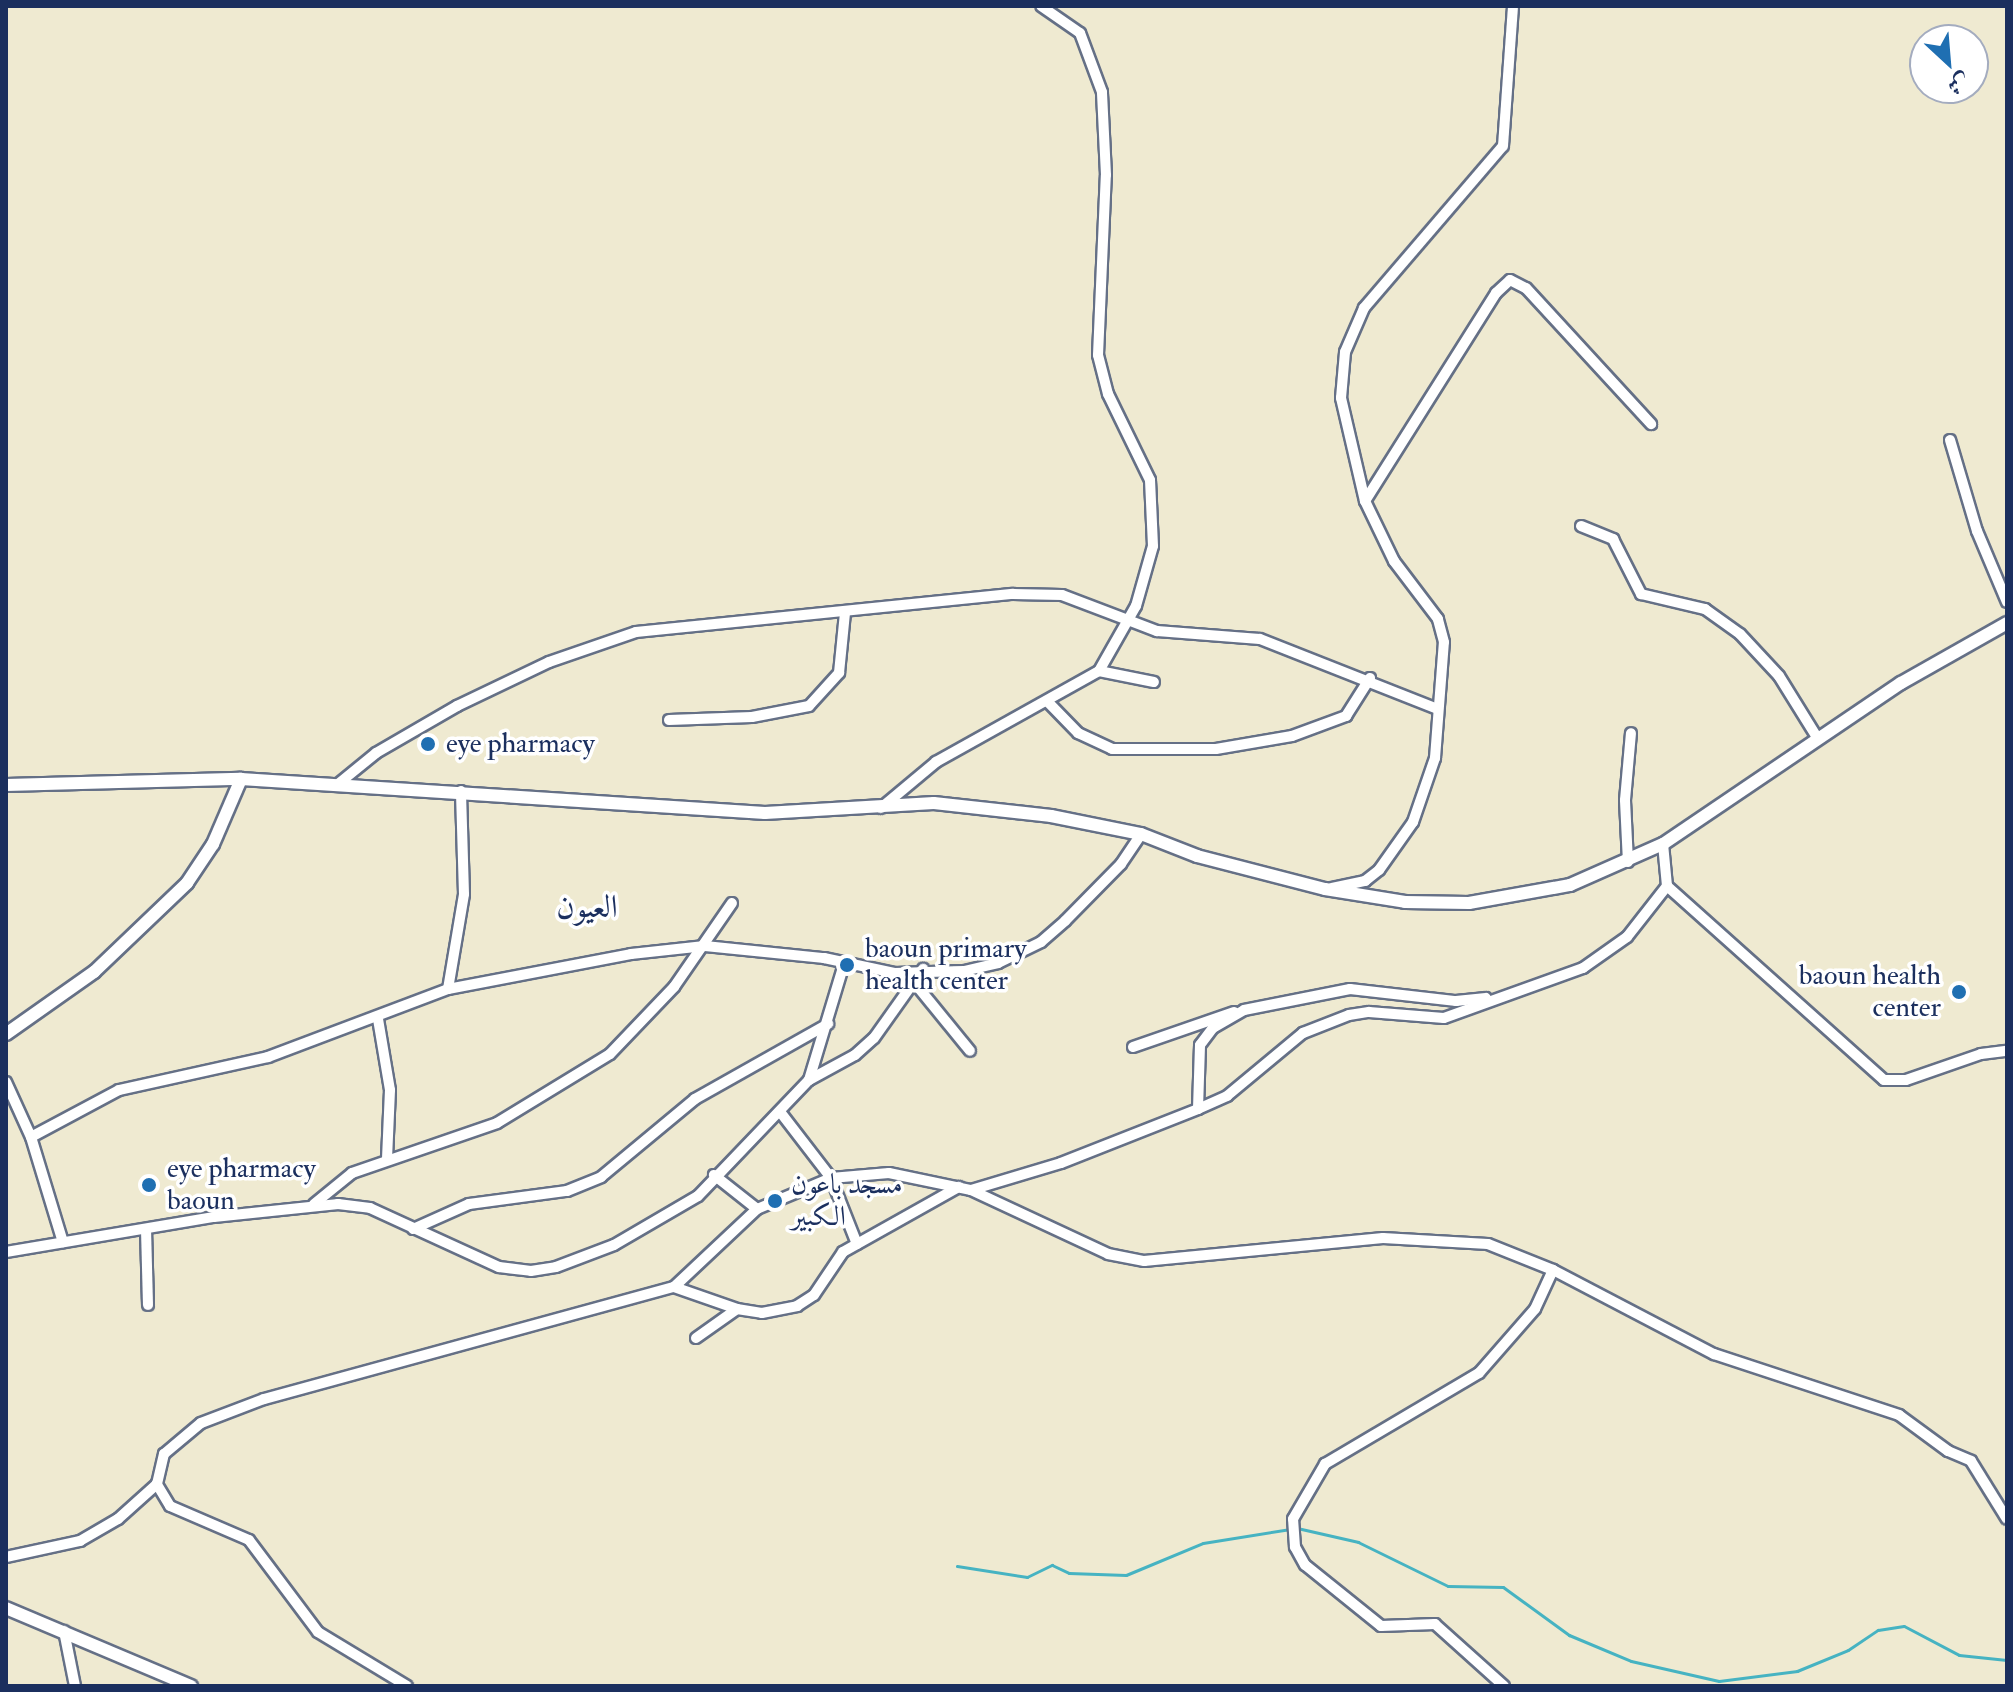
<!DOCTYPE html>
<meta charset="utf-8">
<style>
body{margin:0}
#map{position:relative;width:2013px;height:1692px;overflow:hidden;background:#efead1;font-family:"IM FELL Double Pica",Amiri,serif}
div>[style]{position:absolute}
.stream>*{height:3px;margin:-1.5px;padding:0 1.5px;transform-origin:1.5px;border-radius:1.5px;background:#46b3c2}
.roads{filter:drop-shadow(2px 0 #657086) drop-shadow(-2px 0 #657086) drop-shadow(0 2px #657086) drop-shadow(0 -2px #657086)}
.minor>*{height:10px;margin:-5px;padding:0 5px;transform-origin:5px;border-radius:5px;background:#fff}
.tertiary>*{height:12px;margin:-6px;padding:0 6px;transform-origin:6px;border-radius:6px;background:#fff}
.dots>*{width:22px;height:22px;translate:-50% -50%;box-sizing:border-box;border:4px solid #fff;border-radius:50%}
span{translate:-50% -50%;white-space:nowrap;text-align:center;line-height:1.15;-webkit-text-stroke:7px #fff;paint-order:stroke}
.poi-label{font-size:28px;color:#1b2f5e}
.left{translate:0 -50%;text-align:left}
.right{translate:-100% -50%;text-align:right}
.quarter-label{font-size:32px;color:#1b2f5e}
.frame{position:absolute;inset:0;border:8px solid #1b2f5e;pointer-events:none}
.north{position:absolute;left:1909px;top:24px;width:80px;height:80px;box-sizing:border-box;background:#fff;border:2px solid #a4acbf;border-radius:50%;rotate:154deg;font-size:22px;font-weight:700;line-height:32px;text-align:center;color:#1b2f5e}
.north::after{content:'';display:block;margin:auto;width:28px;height:36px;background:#1f6fb2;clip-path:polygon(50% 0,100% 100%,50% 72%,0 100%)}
</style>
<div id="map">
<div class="stream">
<i style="left:957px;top:1566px;width:71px;rotate:8.9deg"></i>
<i style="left:1027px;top:1577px;width:28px;rotate:-26deg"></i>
<i style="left:1052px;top:1565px;width:19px;rotate:25deg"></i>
<i style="left:1069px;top:1573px;width:57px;rotate:2deg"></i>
<i style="left:1126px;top:1575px;width:83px;rotate:-22.6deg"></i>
<i style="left:1203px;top:1543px;width:95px;rotate:-9.1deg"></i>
<i style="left:1297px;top:1528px;width:63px;rotate:12.9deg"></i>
<i style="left:1358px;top:1542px;width:100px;rotate:26.1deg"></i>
<i style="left:1448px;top:1586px;width:55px;rotate:1deg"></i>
<i style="left:1503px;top:1587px;width:82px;rotate:36deg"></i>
<i style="left:1569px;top:1635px;width:67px;rotate:22.8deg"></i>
<i style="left:1631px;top:1661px;width:90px;rotate:12.8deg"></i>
<i style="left:1719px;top:1681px;width:79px;rotate:-7.3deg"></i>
<i style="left:1797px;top:1671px;width:55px;rotate:-22.4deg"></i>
<i style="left:1848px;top:1650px;width:36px;rotate:-34deg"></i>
<i style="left:1878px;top:1630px;width:26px;rotate:-9deg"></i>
<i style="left:1904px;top:1626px;width:62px;rotate:27.8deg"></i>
<i style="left:1959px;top:1655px;width:48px;rotate:5.9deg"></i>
</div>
<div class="roads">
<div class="minor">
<i style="left:1950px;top:440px;width:95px;rotate:73.5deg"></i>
<i style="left:1977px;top:531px;width:77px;rotate:67.1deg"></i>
<i style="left:1365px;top:501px;width:246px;rotate:-57.8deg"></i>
<i style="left:1496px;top:293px;width:19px;rotate:-43deg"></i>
<i style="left:1510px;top:280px;width:18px;rotate:27deg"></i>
<i style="left:1526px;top:288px;width:185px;rotate:47.4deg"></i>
<i style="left:1581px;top:526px;width:35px;rotate:22deg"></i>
<i style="left:1613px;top:539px;width:62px;rotate:63deg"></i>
<i style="left:1641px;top:594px;width:66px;rotate:13.2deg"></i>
<i style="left:1705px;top:609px;width:43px;rotate:35.5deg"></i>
<i style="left:1740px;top:634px;width:57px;rotate:47.1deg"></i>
<i style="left:1779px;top:676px;width:74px;rotate:58.2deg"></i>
<i style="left:1099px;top:671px;width:56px;rotate:11.3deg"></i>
<i style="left:1047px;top:701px;width:45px;rotate:45.9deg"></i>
<i style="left:1078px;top:733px;width:38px;rotate:25deg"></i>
<i style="left:1112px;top:749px;width:104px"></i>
<i style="left:1216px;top:749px;width:77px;rotate:-9.7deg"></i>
<i style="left:1292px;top:736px;width:58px;rotate:-20.3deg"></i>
<i style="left:1346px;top:716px;width:45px;rotate:-57.7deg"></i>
<i style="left:669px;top:720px;width:83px;rotate:-2.1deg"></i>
<i style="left:752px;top:717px;width:58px;rotate:-10.9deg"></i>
<i style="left:809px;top:706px;width:45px;rotate:-47.7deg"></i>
<i style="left:839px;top:673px;width:60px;rotate:-84.3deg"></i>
<i style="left:338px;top:784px;width:49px;rotate:-39.2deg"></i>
<i style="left:376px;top:753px;width:94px;rotate:-30.1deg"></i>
<i style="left:457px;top:706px;width:102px;rotate:-25.6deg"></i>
<i style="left:549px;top:662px;width:92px;rotate:-19deg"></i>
<i style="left:636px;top:632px;width:379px;rotate:-5.8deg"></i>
<i style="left:1013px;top:594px;width:49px;rotate:1.2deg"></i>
<i style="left:1062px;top:595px;width:102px;rotate:20.8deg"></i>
<i style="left:1157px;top:631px;width:103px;rotate:4.4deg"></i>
<i style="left:1260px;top:639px;width:191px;rotate:21.5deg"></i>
<i style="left:881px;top:808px;width:72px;rotate:-39.9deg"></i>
<i style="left:936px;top:762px;width:187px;rotate:-29.2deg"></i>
<i style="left:1099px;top:671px;width:75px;rotate:-60.4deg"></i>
<i style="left:1136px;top:606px;width:62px;rotate:-74.2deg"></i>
<i style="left:1153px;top:546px;width:66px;rotate:-92.6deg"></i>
<i style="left:1150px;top:480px;width:96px;rotate:-116deg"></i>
<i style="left:1108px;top:394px;width:40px;rotate:-104.4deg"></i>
<i style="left:1098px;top:355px;width:180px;rotate:-87.5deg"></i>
<i style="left:1106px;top:175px;width:83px;rotate:-92.8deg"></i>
<i style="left:1102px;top:92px;width:63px;rotate:-110.4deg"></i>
<i style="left:1080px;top:33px;width:47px;rotate:-145.3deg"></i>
<i style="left:1628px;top:862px;width:62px;rotate:-92.8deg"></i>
<i style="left:1625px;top:800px;width:67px;rotate:-84.9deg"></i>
<i style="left:1667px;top:886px;width:291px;rotate:41.8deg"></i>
<i style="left:1884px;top:1080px;width:22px"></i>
<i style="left:1906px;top:1080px;width:79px;rotate:-19.1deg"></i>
<i style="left:1981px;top:1054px;width:26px;rotate:-7deg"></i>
<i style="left:1332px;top:888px;width:34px;rotate:-12deg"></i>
<i style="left:1365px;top:881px;width:18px;rotate:-38deg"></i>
<i style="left:1379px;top:870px;width:59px;rotate:-54.7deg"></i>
<i style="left:1413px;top:822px;width:68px;rotate:-71deg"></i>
<i style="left:1435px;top:758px;width:116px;rotate:-85.6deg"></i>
<i style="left:1444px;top:642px;width:24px;rotate:-105deg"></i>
<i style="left:1438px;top:619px;width:73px;rotate:-127.2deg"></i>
<i style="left:1394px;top:561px;width:67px;rotate:-115.8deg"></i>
<i style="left:1365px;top:501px;width:106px;rotate:-103.1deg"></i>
<i style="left:1341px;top:398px;width:46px;rotate:-85deg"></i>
<i style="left:1345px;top:352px;width:48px;rotate:-66.6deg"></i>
<i style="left:1364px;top:308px;width:213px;rotate:-49.4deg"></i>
<i style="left:1503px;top:146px;width:140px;rotate:-85.9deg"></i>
<i style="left:913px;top:981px;width:90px;rotate:50.8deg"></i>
<i style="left:448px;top:989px;width:96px;rotate:-80.4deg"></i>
<i style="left:464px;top:894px;width:103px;rotate:-91.7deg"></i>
<i style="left:378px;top:1019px;width:72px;rotate:80.4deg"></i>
<i style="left:390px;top:1090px;width:68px;rotate:92.5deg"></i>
<i style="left:1133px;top:1047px;width:107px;rotate:-19.1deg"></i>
<i style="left:809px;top:1080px;width:121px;rotate:-73.2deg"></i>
<i style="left:6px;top:1082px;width:60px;rotate:65.6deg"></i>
<i style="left:31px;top:1137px;width:110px;rotate:73.1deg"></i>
<i style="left:1198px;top:1109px;width:64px;rotate:-88.2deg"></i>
<i style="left:1200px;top:1045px;width:21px;rotate:-53deg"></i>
<i style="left:1213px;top:1028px;width:36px;rotate:-30deg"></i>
<i style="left:1244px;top:1010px;width:108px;rotate:-11.2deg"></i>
<i style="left:1350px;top:989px;width:107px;rotate:6.5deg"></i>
<i style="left:1456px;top:1001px;width:30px;rotate:-6deg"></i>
<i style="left:781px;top:1113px;width:82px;rotate:52.4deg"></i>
<i style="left:831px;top:1178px;width:71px;rotate:68.5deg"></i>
<i style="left:31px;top:1137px;width:100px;rotate:-28.1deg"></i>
<i style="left:119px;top:1090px;width:153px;rotate:-12.5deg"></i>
<i style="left:268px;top:1057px;width:192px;rotate:-20.7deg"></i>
<i style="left:448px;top:989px;width:186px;rotate:-10.8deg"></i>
<i style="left:631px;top:954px;width:74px;rotate:-6.2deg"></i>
<i style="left:705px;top:946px;width:120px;rotate:5.8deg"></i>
<i style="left:824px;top:958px;width:73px;rotate:11.9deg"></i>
<i style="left:895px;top:973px;width:69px;rotate:-1.7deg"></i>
<i style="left:964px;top:971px;width:35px;rotate:-13deg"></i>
<i style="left:998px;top:963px;width:48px;rotate:-26deg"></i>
<i style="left:1041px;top:942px;width:32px;rotate:-41deg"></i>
<i style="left:1065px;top:921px;width:80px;rotate:-45.5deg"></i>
<i style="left:1121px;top:864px;width:36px;rotate:-56deg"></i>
<i style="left:971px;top:1190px;width:94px;rotate:-16.7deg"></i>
<i style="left:1061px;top:1163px;width:147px;rotate:-21.5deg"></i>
<i style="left:1198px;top:1109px;width:32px;rotate:-24deg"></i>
<i style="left:1227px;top:1096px;width:99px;rotate:-39.7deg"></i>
<i style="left:1303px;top:1033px;width:49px;rotate:-21.4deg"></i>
<i style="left:1349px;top:1015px;width:20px;rotate:-9deg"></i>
<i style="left:1369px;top:1012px;width:75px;rotate:4.6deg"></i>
<i style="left:1444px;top:1018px;width:148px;rotate:-19.8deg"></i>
<i style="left:1583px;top:968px;width:54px;rotate:-35.2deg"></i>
<i style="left:1627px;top:937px;width:65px;rotate:-51.9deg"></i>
<i style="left:1667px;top:886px;width:42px;rotate:-95.4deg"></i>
<i style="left:314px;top:1204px;width:49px;rotate:-39.2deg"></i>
<i style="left:352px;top:1173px;width:153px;rotate:-19deg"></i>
<i style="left:497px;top:1123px;width:132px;rotate:-31.4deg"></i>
<i style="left:610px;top:1054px;width:93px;rotate:-46.3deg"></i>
<i style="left:674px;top:987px;width:102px;rotate:-55.4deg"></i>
<i style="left:757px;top:1209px;width:80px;rotate:-22.7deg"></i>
<i style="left:831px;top:1178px;width:58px;rotate:-4.9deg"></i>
<i style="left:889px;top:1173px;width:84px;rotate:11.7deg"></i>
<i style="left:971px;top:1190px;width:151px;rotate:25deg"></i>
<i style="left:1108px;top:1254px;width:37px;rotate:11deg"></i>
<i style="left:1144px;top:1261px;width:240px;rotate:-5.5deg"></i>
<i style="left:1383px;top:1238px;width:105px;rotate:3.3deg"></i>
<i style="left:1488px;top:1244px;width:70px;rotate:21.8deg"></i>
<i style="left:1553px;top:1270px;width:182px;rotate:27.6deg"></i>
<i style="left:1714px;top:1354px;width:195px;rotate:18.2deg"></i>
<i style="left:1899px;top:1415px;width:61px;rotate:36.3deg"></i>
<i style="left:1948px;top:1451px;width:25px;rotate:23deg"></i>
<i style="left:1971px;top:1461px;width:68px;rotate:58.2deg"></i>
<i style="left:146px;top:1229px;width:76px;rotate:88.5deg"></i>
<i style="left:413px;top:1229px;width:61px;rotate:-24.1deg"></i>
<i style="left:469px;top:1204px;width:99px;rotate:-7.6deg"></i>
<i style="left:567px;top:1191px;width:37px;rotate:-22deg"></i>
<i style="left:601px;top:1177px;width:122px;rotate:-39.7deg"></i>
<i style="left:695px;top:1099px;width:153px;rotate:-29.4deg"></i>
<i style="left:6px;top:1252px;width:211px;rotate:-9.6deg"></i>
<i style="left:214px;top:1217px;width:125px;rotate:-6deg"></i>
<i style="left:338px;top:1204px;width:32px;rotate:7deg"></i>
<i style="left:370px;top:1208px;width:142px;rotate:24.6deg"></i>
<i style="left:499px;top:1267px;width:32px;rotate:7deg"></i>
<i style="left:531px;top:1271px;width:25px;rotate:-9deg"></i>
<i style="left:556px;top:1267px;width:62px;rotate:-20.8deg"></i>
<i style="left:614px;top:1245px;width:97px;rotate:-30.3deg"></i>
<i style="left:698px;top:1196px;width:161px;rotate:-46.3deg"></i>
<i style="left:809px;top:1080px;width:52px;rotate:-28.5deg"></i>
<i style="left:855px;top:1055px;width:25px;rotate:-42deg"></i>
<i style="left:874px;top:1038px;width:85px;rotate:-54.6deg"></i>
<i style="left:674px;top:1287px;width:67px;rotate:19.2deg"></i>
<i style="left:737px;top:1309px;width:25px;rotate:9deg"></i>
<i style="left:762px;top:1313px;width:36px;rotate:-11deg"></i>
<i style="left:797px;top:1306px;width:20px;rotate:-33deg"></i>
<i style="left:814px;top:1295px;width:52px;rotate:-56deg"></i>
<i style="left:843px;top:1252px;width:133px;rotate:-29.3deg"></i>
<i style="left:696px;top:1338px;width:50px;rotate:-35.3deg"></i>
<i style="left:6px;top:1557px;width:76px;rotate:-12.2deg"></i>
<i style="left:80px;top:1541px;width:44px;rotate:-30.1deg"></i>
<i style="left:118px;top:1519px;width:52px;rotate:-41.9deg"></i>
<i style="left:64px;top:1631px;width:56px;rotate:78.7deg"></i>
<i style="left:407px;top:1686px;width:104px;rotate:-148.8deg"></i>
<i style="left:318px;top:1632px;width:115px;rotate:-126.9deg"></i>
<i style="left:249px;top:1540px;width:86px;rotate:-156.7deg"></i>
<i style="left:170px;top:1506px;width:26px;rotate:-121deg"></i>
<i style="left:157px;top:1484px;width:31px;rotate:-77deg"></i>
<i style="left:164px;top:1454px;width:48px;rotate:-40deg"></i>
<i style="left:201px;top:1423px;width:67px;rotate:-20.9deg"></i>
<i style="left:264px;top:1399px;width:425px;rotate:-15.3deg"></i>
<i style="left:674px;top:1287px;width:114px;rotate:-43.2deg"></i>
<i style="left:757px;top:1209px;width:55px;rotate:-141.7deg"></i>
<i style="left:1504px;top:1686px;width:93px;rotate:-138.1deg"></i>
<i style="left:1435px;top:1624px;width:54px;rotate:177.9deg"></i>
<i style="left:1381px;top:1626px;width:97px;rotate:-141.2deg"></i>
<i style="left:1305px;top:1565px;width:21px;rotate:-119deg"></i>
<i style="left:1295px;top:1547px;width:28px;rotate:-94deg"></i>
<i style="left:1293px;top:1519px;width:64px;rotate:-59.8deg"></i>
<i style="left:1325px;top:1464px;width:179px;rotate:-30.6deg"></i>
<i style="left:1479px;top:1373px;width:85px;rotate:-48.8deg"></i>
<i style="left:1535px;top:1309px;width:43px;rotate:-65.2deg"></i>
</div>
<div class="tertiary">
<i style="left:6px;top:785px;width:235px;rotate:-1.5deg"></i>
<i style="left:241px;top:779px;width:525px;rotate:3.71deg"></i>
<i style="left:765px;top:813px;width:169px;rotate:-3.4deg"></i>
<i style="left:934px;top:803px;width:118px;rotate:6.3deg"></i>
<i style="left:1051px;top:816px;width:92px;rotate:11.3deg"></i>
<i style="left:1141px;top:834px;width:60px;rotate:21.4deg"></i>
<i style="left:1197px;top:856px;width:132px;rotate:14.5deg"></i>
<i style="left:1325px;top:889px;width:81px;rotate:9.2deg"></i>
<i style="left:1405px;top:902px;width:64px;rotate:0.9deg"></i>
<i style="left:1469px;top:903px;width:103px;rotate:-10.1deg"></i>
<i style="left:1570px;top:885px;width:102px;rotate:-23.8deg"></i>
<i style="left:1663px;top:844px;width:287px;rotate:-34.1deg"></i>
<i style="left:1901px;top:683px;width:122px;rotate:-29.5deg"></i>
<i style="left:6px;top:1034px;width:108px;rotate:-35.2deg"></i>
<i style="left:94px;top:972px;width:129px;rotate:-43.7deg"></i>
<i style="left:187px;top:883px;width:47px;rotate:-56.3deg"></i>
<i style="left:213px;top:844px;width:71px;rotate:-66.7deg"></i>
<i style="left:6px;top:1608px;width:201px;rotate:22.9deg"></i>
</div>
</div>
<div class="dots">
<i style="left:428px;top:744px;background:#1f6fb2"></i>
<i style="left:847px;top:965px;background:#1f6fb2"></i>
<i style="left:1959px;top:992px;background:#1f6fb2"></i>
<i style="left:149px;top:1185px;background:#1f6fb2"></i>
<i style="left:775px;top:1201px;background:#1f6fb2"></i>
</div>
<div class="poi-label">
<span class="left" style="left:446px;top:744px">eye pharmacy</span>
<span class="left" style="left:865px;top:965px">baoun primary<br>health center</span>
<span class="right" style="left:1941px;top:992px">baoun health<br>center</span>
<span class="left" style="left:167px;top:1185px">eye pharmacy<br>baoun</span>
<span class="left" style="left:791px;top:1201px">مسجد باعون<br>الكبير</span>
</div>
<div class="quarter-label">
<span style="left:587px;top:907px">العيون</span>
</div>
<div class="frame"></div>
<div class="north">ش</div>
</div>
